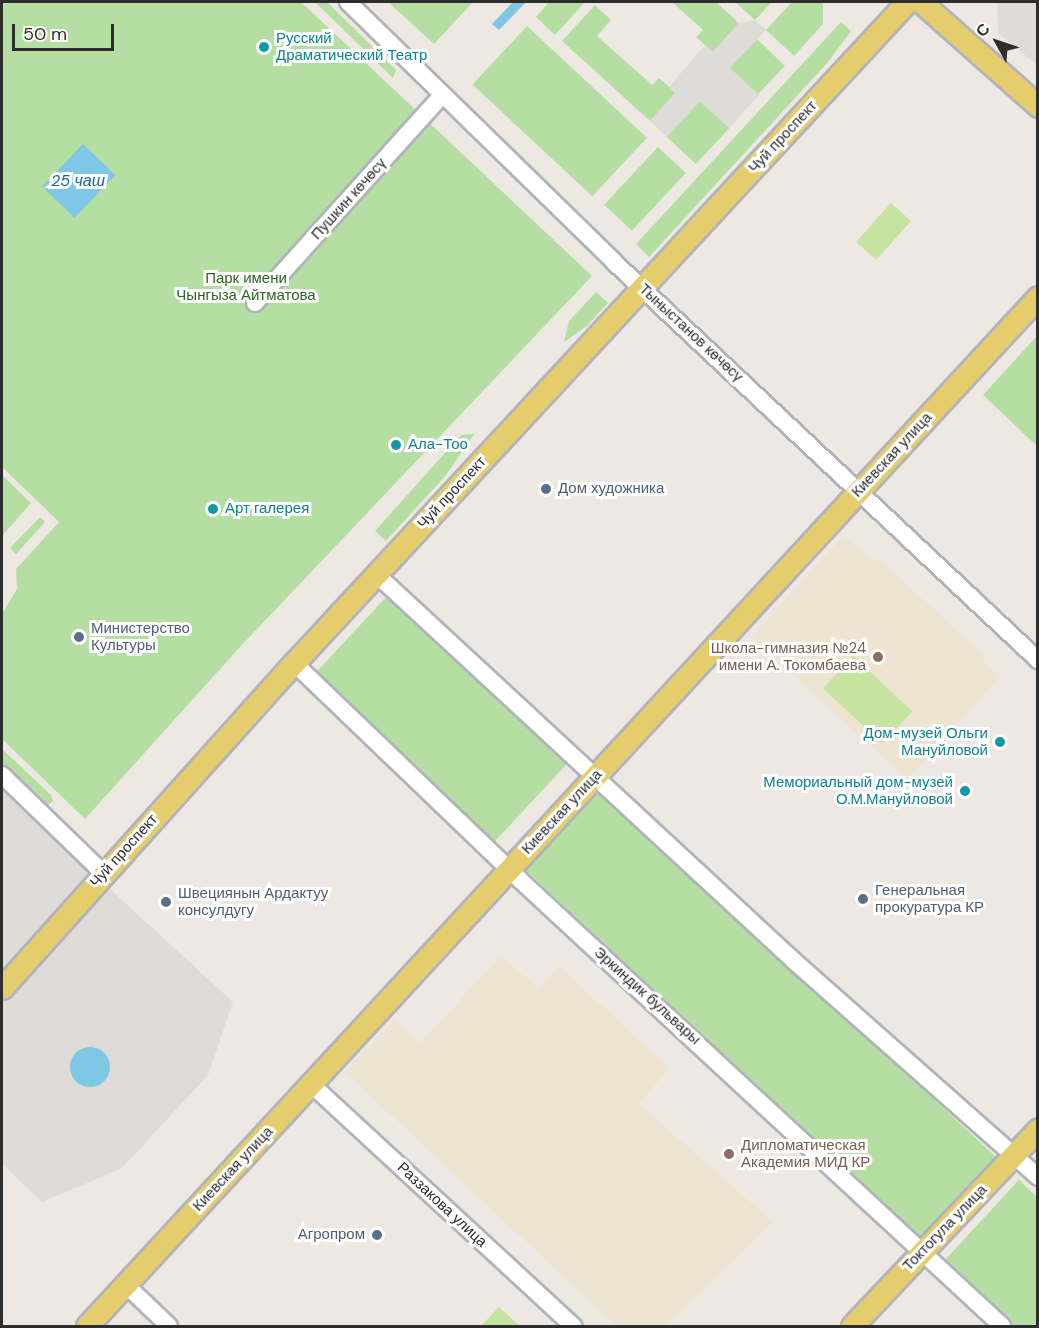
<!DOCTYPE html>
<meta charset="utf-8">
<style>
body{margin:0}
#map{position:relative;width:1039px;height:1328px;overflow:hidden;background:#ede8e1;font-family:"DM Sans",sans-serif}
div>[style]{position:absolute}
.education>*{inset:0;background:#ede5d2}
.green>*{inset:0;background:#b5dea3;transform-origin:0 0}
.pitch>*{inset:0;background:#c5e4a0;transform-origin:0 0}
.plaza>*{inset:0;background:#dedbd8}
.water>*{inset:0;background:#7ec7e5;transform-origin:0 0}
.round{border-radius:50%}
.roads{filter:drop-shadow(2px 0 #b1b3bc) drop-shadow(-2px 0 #b1b3bc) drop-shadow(0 2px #b1b3bc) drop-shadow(0 -2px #b1b3bc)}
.minor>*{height:16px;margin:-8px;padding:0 8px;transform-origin:8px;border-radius:8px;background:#fff}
.major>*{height:21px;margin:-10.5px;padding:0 10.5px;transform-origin:10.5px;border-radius:10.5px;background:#e5cd6e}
.dots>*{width:16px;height:16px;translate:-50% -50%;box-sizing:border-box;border:3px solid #fff;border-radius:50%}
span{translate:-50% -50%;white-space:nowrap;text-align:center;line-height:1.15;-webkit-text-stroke:6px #fff;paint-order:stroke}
.culture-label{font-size:15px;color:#0d838f}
.left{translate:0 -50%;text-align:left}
.right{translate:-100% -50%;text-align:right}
.street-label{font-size:15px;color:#2d2d2d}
.park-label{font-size:15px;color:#2e6522}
.service-label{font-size:15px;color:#4e5e75}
.education-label{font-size:15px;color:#785e54}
.water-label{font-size:16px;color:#1a6794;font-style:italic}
.frame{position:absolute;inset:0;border:3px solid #2d2d2d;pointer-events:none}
.north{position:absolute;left:967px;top:12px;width:60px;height:60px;-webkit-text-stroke:4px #fff;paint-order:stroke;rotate:310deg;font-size:16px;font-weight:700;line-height:24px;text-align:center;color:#2d2d2d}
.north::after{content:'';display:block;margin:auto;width:21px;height:27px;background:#2d2d2d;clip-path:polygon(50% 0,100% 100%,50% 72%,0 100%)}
.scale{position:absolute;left:12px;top:24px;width:102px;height:27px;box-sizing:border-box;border:3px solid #2d2d2d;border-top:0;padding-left:8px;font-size:18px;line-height:21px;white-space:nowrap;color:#2d2d2d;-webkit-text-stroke:4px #fff;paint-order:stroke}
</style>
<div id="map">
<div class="education">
<i style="clip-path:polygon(844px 535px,874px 562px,878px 558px,985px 656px,982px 660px,1000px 677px,907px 779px,751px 637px)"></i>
<i style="clip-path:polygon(501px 956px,539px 989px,559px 966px,670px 1069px,638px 1103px,773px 1222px,665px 1326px,616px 1326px,345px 1072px,394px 1020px,419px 1044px)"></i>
</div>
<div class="green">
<i style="clip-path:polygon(2px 2px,301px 2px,592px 276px,239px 648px,85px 819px,2px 739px,2px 614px,17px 589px,16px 569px,59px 522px,2px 467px)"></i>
<i style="clip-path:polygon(315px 2px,327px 2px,396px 70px,393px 78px)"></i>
<i style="clip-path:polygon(388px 2px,473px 2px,434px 44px)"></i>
<i style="clip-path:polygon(549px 2px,585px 2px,555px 35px,536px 17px)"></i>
<i style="clip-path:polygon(672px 2px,716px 2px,739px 23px,713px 52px,696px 37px,703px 30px)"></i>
<i style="clip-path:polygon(735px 2px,772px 2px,755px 20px)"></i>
<i style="clip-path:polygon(792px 2px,823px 2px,823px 24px,794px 56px,766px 30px)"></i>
<i style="clip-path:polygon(595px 5px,611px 20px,597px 36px,652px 85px,659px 78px,676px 93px,650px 121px,562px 41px)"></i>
<i style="clip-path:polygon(841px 22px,851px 31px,828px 62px,649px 257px,636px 244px)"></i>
<i style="left:527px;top:26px;width:164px;height:80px;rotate:43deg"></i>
<i style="left:757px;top:39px;width:39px;height:40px;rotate:44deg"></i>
<i style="left:700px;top:101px;width:40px;height:49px;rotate:43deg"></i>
<i style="left:658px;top:147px;width:38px;height:79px;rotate:43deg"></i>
<i style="clip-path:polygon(596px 292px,608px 303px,587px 326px,564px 342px,569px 321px)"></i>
<i style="clip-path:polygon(1036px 337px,1038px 338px,1037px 446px,983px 395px)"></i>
<i style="clip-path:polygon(474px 434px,446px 475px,386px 541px,375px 531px,461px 435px)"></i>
<i style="clip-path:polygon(2px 475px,31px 503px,2px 536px)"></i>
<i style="clip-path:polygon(40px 517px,45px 522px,16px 554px,10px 548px)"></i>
<i style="left:390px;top:593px;width:246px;height:110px;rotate:43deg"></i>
<i style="clip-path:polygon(2px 749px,51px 795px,53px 801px,45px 807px,2px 767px)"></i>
<i style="left:595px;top:783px;width:549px;height:111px;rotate:43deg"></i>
<i style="clip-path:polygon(1019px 1180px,1037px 1197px,1037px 1326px,1014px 1326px,944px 1261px)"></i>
</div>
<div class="pitch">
<i style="left:891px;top:203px;width:27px;height:52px;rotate:42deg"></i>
<i style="left:853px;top:656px;width:81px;height:44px;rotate:43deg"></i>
<i style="clip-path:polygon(499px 1307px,520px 1326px,481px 1326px)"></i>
</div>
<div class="plaza">
<i style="clip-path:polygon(997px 2px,1037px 2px,1037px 65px,998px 33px)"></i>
<i style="clip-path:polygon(755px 20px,766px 30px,730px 68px,759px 95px,729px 128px,700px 101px,667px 137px,650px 121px,675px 93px,669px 87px,705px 45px,713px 52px,739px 23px)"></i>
<i style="clip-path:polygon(2px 790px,233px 1002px,208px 1075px,122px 1168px,42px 1202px,2px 1163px)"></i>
</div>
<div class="water">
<i style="clip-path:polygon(513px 2px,526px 2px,499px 30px,492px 24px)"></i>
<i style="left:83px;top:144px;width:45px;height:59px;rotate:44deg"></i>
<i class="round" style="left:70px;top:1047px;width:40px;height:40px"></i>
</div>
<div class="roads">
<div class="minor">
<i style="left:348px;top:2px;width:372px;rotate:44.3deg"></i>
<i style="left:614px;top:262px;width:582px;rotate:43.19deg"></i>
<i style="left:255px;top:303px;width:280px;rotate:-48deg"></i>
<i style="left:376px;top:574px;width:570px;rotate:42.79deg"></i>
<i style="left:794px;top:961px;width:326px;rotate:41.5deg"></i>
<i style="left:294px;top:663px;width:313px;rotate:43.8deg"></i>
<i style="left:520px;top:880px;width:657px;rotate:42.78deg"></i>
<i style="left:2px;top:775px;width:141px;rotate:44.1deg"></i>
<i style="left:311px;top:1084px;width:357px;rotate:42.7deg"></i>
<i style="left:126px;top:1285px;width:59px;rotate:43.6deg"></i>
</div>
<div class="major">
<i style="left:921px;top:2px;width:157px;rotate:41.6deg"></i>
<i style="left:2px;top:988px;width:437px;rotate:-48.1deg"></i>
<i style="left:294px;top:663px;width:901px;rotate:-47.16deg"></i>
<i style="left:87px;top:1326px;width:1401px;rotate:-47.26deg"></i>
<i style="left:852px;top:1326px;width:271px;rotate:-46.6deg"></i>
</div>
</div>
<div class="dots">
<i style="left:264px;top:47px;background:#0f9aa8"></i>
<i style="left:396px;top:445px;background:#0f9aa8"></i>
<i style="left:546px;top:489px;background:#5c6f8a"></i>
<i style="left:213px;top:509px;background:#0f9aa8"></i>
<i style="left:79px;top:637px;background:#5c6f8a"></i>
<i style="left:878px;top:657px;background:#8d6e63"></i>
<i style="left:1000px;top:742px;background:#0f9aa8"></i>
<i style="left:965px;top:791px;background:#0f9aa8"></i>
<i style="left:863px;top:899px;background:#5c6f8a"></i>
<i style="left:166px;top:902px;background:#5c6f8a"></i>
<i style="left:729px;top:1154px;background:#8d6e63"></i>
<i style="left:377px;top:1235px;background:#5c6f8a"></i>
</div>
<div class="culture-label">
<span class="left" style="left:276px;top:47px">Русский<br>Драматический Театр</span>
<span class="left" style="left:408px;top:445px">Ала-Тоо</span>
<span class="left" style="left:225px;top:509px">Арт галерея</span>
<span class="right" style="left:988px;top:742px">Дом-музей Ольги<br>Мануйловой</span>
<span class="right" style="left:953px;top:791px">Мемориальный дом-музей<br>О.М.Мануйловой</span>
</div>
<div class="street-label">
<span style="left:783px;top:137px;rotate:-47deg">Чуй проспект</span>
<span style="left:349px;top:199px;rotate:-48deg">Пушкин көчөсү</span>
<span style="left:691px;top:333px;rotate:43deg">Тыныстанов көчөсү</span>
<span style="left:892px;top:455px;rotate:-47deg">Киевская улица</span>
<span style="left:452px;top:493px;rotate:-47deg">Чуй проспект</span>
<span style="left:562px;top:812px;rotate:-47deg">Киевская улица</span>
<span style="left:124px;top:851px;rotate:-48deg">Чуй проспект</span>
<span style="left:647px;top:996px;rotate:42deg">Эркиндик бульвары</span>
<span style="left:233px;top:1169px;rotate:-47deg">Киевская улица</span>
<span style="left:442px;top:1205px;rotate:43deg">Раззакова улица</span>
<span style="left:945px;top:1228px;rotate:-46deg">Токтогула улица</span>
</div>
<div class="park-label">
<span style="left:246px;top:287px">Парк имени<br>Чынгыза Айтматова</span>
</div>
<div class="service-label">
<span class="left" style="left:558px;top:489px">Дом художника</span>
<span class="left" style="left:91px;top:637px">Министерство<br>Культуры</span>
<span class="left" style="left:875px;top:899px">Генеральная<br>прокуратура КР</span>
<span class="left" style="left:178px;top:902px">Швециянын Ардактуу<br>консулдугу</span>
<span class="right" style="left:365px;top:1235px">Агропром</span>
</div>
<div class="education-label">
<span class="right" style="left:866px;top:657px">Школа-гимназия №24<br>имени А. Токомбаева</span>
<span class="left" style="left:741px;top:1154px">Дипломатическая<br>Академия МИД КР</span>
</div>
<div class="water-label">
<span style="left:78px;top:181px">25 чаш</span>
</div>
<div class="frame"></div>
<div class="north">С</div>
<div class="scale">50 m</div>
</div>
